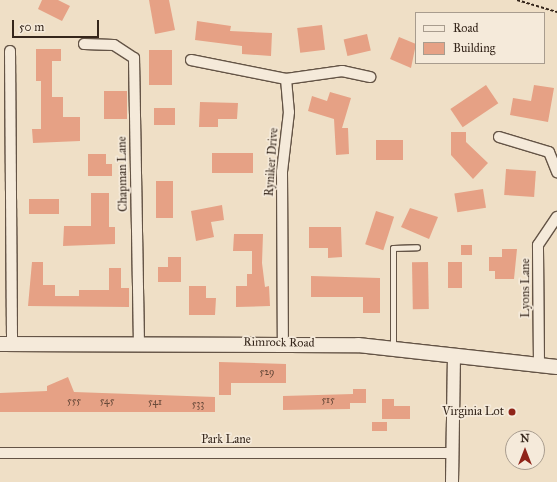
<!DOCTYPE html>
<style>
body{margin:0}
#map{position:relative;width:557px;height:482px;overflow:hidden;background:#efdfc6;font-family:"IM FELL Great Primer",serif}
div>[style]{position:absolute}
.building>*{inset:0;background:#e6a185;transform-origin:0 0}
.path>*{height:2px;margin-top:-1px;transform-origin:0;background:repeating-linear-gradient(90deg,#35261b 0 3px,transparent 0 5px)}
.roads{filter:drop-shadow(1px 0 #645446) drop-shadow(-1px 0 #645446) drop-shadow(0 1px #645446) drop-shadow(0 -1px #645446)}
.service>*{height:5px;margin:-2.5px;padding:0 2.5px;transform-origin:2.5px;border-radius:2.5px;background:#f5eada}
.minor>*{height:10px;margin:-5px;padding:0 5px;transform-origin:5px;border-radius:5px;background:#f5eada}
.tertiary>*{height:12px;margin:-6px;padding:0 6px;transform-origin:6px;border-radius:6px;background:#f5eada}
.secondary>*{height:14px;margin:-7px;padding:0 7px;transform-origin:7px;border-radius:7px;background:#f5eada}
.dots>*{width:11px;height:11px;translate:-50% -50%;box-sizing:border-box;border:2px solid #f5eada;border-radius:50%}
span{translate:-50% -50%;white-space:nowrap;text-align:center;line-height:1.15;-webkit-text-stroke:3.5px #f5eada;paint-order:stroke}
.number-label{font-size:10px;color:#614536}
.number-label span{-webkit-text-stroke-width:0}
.street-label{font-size:12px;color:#35261b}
.poi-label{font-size:12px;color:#35261b}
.right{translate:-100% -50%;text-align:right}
.legend{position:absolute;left:415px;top:12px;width:130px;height:52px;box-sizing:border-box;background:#f5eada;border:1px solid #a89c8e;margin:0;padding:5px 7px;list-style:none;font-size:12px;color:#35261b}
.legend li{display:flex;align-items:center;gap:8px;height:20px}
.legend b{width:20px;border:1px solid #a89c8e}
.north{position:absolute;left:505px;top:430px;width:40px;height:40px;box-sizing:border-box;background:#f5eada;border:1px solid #a89c8e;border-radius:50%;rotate:0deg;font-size:11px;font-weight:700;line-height:16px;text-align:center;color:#35261b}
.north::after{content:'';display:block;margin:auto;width:14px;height:18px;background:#8f2418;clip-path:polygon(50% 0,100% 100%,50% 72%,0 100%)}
.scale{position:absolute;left:12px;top:20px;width:87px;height:18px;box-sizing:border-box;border:2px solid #35261b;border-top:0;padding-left:5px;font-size:12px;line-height:14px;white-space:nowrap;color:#35261b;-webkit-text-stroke:3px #f5eada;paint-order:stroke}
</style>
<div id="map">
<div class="building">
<i style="clip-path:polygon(42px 0,58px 0,70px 6px,62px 21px,38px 9px)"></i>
<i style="clip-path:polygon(149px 0,169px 0,175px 30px,155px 34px)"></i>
<i style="clip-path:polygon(197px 21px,231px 26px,230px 31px,272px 33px,271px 56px,242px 54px,242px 46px,195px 40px)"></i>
<i style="left:322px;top:25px;width:25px;height:25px;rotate:83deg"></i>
<i style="left:367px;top:34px;width:17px;height:24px;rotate:77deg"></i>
<i style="clip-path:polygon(399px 37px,416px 44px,411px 68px,390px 59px)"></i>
<i style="clip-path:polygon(36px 49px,61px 49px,61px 61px,52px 61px,52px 97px,63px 97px,63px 117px,80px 117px,80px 141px,33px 143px,32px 129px,41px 129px,41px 81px,36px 81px)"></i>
<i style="left:149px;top:50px;width:23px;height:35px"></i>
<i style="left:486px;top:85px;width:22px;height:43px;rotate:56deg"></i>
<i style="clip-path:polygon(534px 85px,554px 88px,548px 122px,510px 115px,513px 98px,531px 101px)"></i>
<i style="left:104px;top:91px;width:23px;height:28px"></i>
<i style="clip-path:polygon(330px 92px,351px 98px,342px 128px,348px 128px,349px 154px,336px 155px,334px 119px,308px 111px,312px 96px,327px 101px)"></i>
<i style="clip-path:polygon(200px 102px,238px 103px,237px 119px,218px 119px,218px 127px,199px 127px)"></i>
<i style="left:154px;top:108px;width:21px;height:17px"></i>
<i style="clip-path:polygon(451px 132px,466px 132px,466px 142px,488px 163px,473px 179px,451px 155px)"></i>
<i style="left:376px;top:140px;width:27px;height:20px"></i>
<i style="left:212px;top:153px;width:41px;height:20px"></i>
<i style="clip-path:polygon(88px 154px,106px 154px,106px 164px,112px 164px,112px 176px,88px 176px)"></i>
<i style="left:506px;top:169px;width:30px;height:26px;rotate:4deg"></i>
<i style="left:156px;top:181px;width:17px;height:37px"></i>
<i style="left:483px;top:189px;width:19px;height:29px;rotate:81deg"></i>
<i style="clip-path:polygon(91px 193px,109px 193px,109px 227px,115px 227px,115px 244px,63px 246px,64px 226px,91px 226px)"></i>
<i style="left:29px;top:199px;width:30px;height:15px"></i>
<i style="clip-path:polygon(222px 205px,224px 220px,211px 222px,214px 237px,196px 241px,191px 211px)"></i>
<i style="clip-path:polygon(410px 208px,438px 217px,429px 239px,401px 227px)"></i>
<i style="left:376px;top:211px;width:19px;height:35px;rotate:18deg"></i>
<i style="clip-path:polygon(309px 227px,341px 227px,342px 257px,328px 258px,328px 248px,309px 248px)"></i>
<i style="clip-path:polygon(234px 234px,263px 234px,262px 263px,265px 287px,269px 286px,270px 306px,236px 307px,236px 286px,247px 286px,247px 274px,252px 274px,252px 251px,233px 251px)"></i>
<i style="left:461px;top:245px;width:11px;height:10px"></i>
<i style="clip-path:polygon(502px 249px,517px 249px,514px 279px,495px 279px,495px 271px,489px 271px,489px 257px,502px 257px)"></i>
<i style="clip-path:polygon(168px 257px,181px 257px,181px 282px,158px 282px,158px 267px,168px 267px)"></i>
<i style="clip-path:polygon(32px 262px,43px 262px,43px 285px,55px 285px,55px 296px,79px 296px,79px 290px,109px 290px,109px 268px,121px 268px,121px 288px,129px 288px,129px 307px,28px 306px)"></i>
<i style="left:428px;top:262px;width:47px;height:16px;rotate:89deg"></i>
<i style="left:448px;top:262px;width:14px;height:26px"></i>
<i style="clip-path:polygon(311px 276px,380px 278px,380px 313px,363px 313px,363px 297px,311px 297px)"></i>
<i style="clip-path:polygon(189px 286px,206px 286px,206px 298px,216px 298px,215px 315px,189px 315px)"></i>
<i style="clip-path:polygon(219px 362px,286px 364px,286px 383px,231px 383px,231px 395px,219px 395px)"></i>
<i style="clip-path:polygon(68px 377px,74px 392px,215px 397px,215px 412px,0 412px,0 393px,47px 391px,47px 386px)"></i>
<i style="clip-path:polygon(353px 389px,366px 389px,366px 403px,350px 403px,350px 409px,283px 410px,283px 396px,353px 394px)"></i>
<i style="clip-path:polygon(382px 399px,394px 399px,394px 406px,410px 406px,410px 419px,382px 419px)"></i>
<i style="left:372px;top:422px;width:15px;height:9px"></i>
</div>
<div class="path">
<i style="left:517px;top:0;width:42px;rotate:16.7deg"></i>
</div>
<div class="roads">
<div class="service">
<i style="left:393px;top:347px;width:99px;rotate:-90deg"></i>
<i style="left:393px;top:248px;width:24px;rotate:-2deg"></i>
</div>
<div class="minor">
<i style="left:84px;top:44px;width:30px;rotate:2deg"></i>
<i style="left:114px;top:45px;width:24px;rotate:33deg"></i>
<i style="left:134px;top:58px;width:285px;rotate:89deg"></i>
<i style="left:10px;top:51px;width:293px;rotate:89.6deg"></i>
<i style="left:191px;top:60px;width:97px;rotate:11.3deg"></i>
<i style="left:286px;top:79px;width:33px;rotate:85deg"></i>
<i style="left:289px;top:112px;width:60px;rotate:96.7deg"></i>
<i style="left:282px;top:172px;width:170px;rotate:89.7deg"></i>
<i style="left:286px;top:79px;width:57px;rotate:-8.1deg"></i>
<i style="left:342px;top:71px;width:29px;rotate:12deg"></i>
<i style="left:499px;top:137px;width:52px;rotate:16.7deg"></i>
<i style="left:549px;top:152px;width:22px;rotate:68deg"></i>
<i style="left:539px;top:364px;width:119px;rotate:-90.5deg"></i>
<i style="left:538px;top:245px;width:34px;rotate:-56deg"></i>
<i style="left:0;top:453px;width:452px"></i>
</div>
<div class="tertiary">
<i style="left:452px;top:482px;width:127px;rotate:-89.1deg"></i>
</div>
<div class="secondary">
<i style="left:0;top:344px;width:358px;rotate:0.2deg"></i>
<i style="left:358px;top:345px;width:200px;rotate:6.3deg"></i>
</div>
</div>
<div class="dots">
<i style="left:512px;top:412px;background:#8f2418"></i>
</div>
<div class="number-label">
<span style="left:267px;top:373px">529</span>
<span style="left:328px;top:401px">515</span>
<span style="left:74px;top:402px">555</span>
<span style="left:107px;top:402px">545</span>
<span style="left:155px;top:403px">541</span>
<span style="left:198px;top:405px">533</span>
</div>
<div class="street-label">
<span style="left:272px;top:162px;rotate:-86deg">Ryniker Drive</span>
<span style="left:123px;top:174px;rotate:-91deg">Chapman Lane</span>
<span style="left:526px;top:288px;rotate:-90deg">Lyons Lane</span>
<span style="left:279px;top:343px;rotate:1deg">Rimrock Road</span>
<span style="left:226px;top:440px">Park Lane</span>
</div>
<div class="poi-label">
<span class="right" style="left:504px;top:412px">Virginia Lot</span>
</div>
<ul class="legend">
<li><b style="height:5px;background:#f5eada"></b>Road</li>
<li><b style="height:11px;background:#e6a185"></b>Building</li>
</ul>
<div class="north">N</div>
<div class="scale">50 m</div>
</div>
